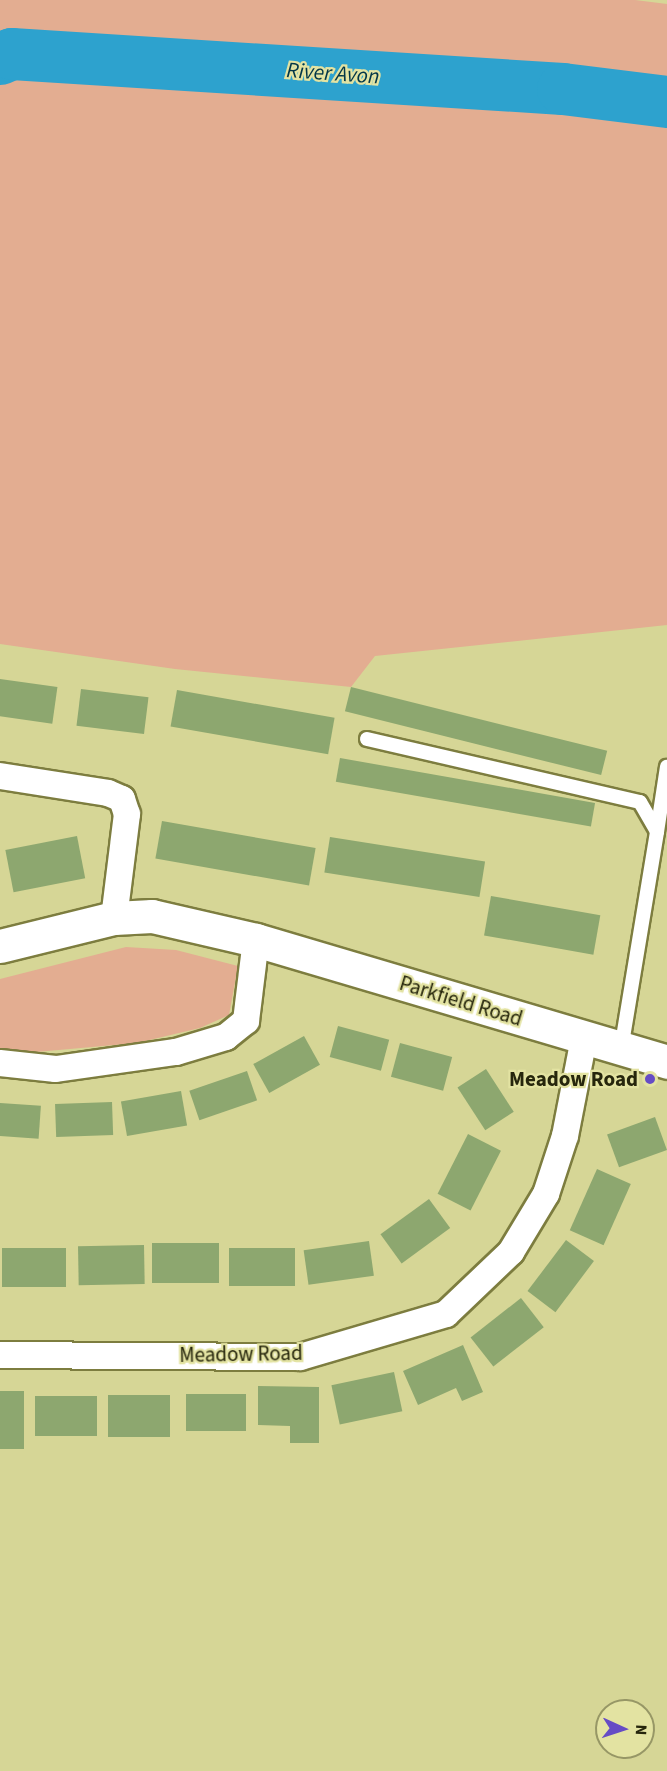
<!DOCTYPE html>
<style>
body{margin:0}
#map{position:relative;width:667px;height:1771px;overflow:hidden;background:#d6d696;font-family:"Source Sans 3",sans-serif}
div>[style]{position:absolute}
.green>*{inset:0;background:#e3ad91}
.river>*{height:52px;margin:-26px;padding:0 26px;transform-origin:26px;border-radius:26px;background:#2da2ce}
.building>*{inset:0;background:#8da76f;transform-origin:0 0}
.roads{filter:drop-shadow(2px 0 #7d7d3f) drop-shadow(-2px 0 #7d7d3f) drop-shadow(0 2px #7d7d3f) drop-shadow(0 -2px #7d7d3f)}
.lane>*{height:14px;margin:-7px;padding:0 7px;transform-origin:7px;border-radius:7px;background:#fff}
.street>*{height:26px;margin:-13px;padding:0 13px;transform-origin:13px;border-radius:13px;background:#fff}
.secondary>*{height:33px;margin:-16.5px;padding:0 16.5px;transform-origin:16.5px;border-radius:16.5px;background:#fff}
.dots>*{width:16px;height:16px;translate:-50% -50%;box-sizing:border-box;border:3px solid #e3e3a2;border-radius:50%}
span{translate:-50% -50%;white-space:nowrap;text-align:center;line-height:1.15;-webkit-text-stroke:4.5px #e3e3a2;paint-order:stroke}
.street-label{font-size:21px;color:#26260c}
.poi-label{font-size:21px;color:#26260c;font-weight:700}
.right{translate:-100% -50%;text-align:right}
.water-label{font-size:22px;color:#023648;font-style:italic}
.north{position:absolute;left:595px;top:1699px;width:60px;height:60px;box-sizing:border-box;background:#e3e3a2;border:2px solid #979766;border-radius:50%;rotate:93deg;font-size:16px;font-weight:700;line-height:24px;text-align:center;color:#26260c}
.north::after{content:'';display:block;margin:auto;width:21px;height:27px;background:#664cc5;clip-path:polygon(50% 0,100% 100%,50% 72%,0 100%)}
</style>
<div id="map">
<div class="green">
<i style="clip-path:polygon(0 0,635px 0,667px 4px,667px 625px,375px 656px,351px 687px,175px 669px,0 644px)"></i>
<i style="clip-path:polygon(126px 947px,176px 950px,238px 966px,229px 1015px,200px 1028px,137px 1043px,25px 1053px,0 1050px,0 979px)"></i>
</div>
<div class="river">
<i style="left:0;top:59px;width:13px;rotate:-23deg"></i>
<i style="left:12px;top:54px;width:552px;rotate:3.63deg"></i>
<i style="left:563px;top:89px;width:105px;rotate:7.1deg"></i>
</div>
<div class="building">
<i style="left:0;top:679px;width:58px;height:37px;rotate:8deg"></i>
<i style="left:351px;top:687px;width:264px;height:25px;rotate:14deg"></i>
<i style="left:81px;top:689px;width:68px;height:37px;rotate:7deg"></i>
<i style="left:177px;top:690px;width:160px;height:37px;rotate:10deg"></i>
<i style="left:340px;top:758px;width:259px;height:24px;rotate:10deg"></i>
<i style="left:162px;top:821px;width:156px;height:38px;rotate:10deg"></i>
<i style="left:77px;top:836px;width:43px;height:73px;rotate:79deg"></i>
<i style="left:330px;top:837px;width:157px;height:36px;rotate:9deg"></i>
<i style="left:491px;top:896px;width:111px;height:40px;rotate:10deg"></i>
<i style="left:338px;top:1026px;width:53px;height:32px;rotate:15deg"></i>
<i style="left:304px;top:1036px;width:33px;height:58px;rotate:61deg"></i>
<i style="left:400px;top:1043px;width:54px;height:35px;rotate:15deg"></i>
<i style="left:486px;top:1069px;width:51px;height:34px;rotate:57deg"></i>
<i style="left:247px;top:1071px;width:31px;height:61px;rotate:71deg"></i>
<i style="left:181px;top:1091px;width:35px;height:61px;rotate:80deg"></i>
<i style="left:112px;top:1102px;width:33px;height:57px;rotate:88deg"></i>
<i style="left:0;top:1103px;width:41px;height:33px;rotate:4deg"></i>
<i style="left:655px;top:1117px;width:35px;height:51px;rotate:70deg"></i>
<i style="left:468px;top:1134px;width:37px;height:67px;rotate:27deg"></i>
<i style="left:597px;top:1169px;width:37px;height:67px;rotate:24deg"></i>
<i style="left:429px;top:1199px;width:36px;height:60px;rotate:54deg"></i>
<i style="left:566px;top:1240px;width:35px;height:64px;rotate:37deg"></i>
<i style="left:369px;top:1241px;width:35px;height:66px;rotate:82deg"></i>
<i style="left:219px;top:1243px;width:40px;height:67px;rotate:90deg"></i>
<i style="left:144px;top:1245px;width:39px;height:66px;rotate:89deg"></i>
<i style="left:2px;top:1248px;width:64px;height:39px"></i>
<i style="left:229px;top:1248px;width:66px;height:38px"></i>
<i style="left:521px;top:1298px;width:37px;height:64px;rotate:52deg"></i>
<i style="clip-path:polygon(463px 1345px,483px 1392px,462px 1401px,456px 1388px,418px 1405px,403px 1371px)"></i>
<i style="left:394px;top:1372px;width:40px;height:64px;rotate:78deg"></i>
<i style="clip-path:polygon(258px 1386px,319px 1387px,319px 1443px,290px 1443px,290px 1426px,258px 1425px)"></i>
<i style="left:0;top:1391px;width:24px;height:58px"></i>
<i style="left:186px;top:1394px;width:60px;height:37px"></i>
<i style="left:108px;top:1395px;width:62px;height:42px"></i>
<i style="left:35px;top:1396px;width:62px;height:40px"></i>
</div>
<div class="roads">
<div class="lane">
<i style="left:367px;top:739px;width:280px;rotate:13deg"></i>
<i style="left:640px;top:802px;width:34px;rotate:60deg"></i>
<i style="left:657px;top:832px;width:220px;rotate:99.4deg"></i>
<i style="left:657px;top:832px;width:66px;rotate:-81.3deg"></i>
</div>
<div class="street">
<i style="left:0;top:776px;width:109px;rotate:8.9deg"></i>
<i style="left:108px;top:793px;width:15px;rotate:23deg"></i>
<i style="left:122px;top:799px;width:16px;rotate:72deg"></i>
<i style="left:127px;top:814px;width:105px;rotate:97.1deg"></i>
<i style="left:0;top:1063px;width:56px;rotate:6.1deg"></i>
<i style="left:56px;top:1069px;width:121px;rotate:-8.1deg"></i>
<i style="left:176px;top:1052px;width:52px;rotate:-16.7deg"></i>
<i style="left:226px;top:1037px;width:26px;rotate:-39deg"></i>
<i style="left:246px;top:1021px;width:82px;rotate:-83deg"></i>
<i style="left:0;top:1355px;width:300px;rotate:0.4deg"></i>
<i style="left:300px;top:1357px;width:152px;rotate:-16.4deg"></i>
<i style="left:446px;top:1314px;width:90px;rotate:-43.6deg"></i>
<i style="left:511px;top:1252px;width:68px;rotate:-58.9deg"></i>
<i style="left:546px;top:1194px;width:61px;rotate:-71.9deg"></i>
<i style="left:565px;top:1136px;width:100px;rotate:-79deg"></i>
</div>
<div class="secondary">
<i style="left:0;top:946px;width:117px;rotate:-13.8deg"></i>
<i style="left:114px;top:918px;width:38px;rotate:-3deg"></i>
<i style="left:152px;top:916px;width:107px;rotate:13deg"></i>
<i style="left:256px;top:940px;width:429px;rotate:16.5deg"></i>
</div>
</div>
<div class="dots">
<i style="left:650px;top:1079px;background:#664cc5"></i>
</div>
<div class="street-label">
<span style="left:461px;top:1001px;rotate:17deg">Parkfield Road</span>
<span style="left:241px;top:1354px;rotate:-1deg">Meadow Road</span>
</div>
<div class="poi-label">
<span class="right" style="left:638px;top:1079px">Meadow Road</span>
</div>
<div class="water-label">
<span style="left:333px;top:74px;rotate:4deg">River Avon</span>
</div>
<div class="north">N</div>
</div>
